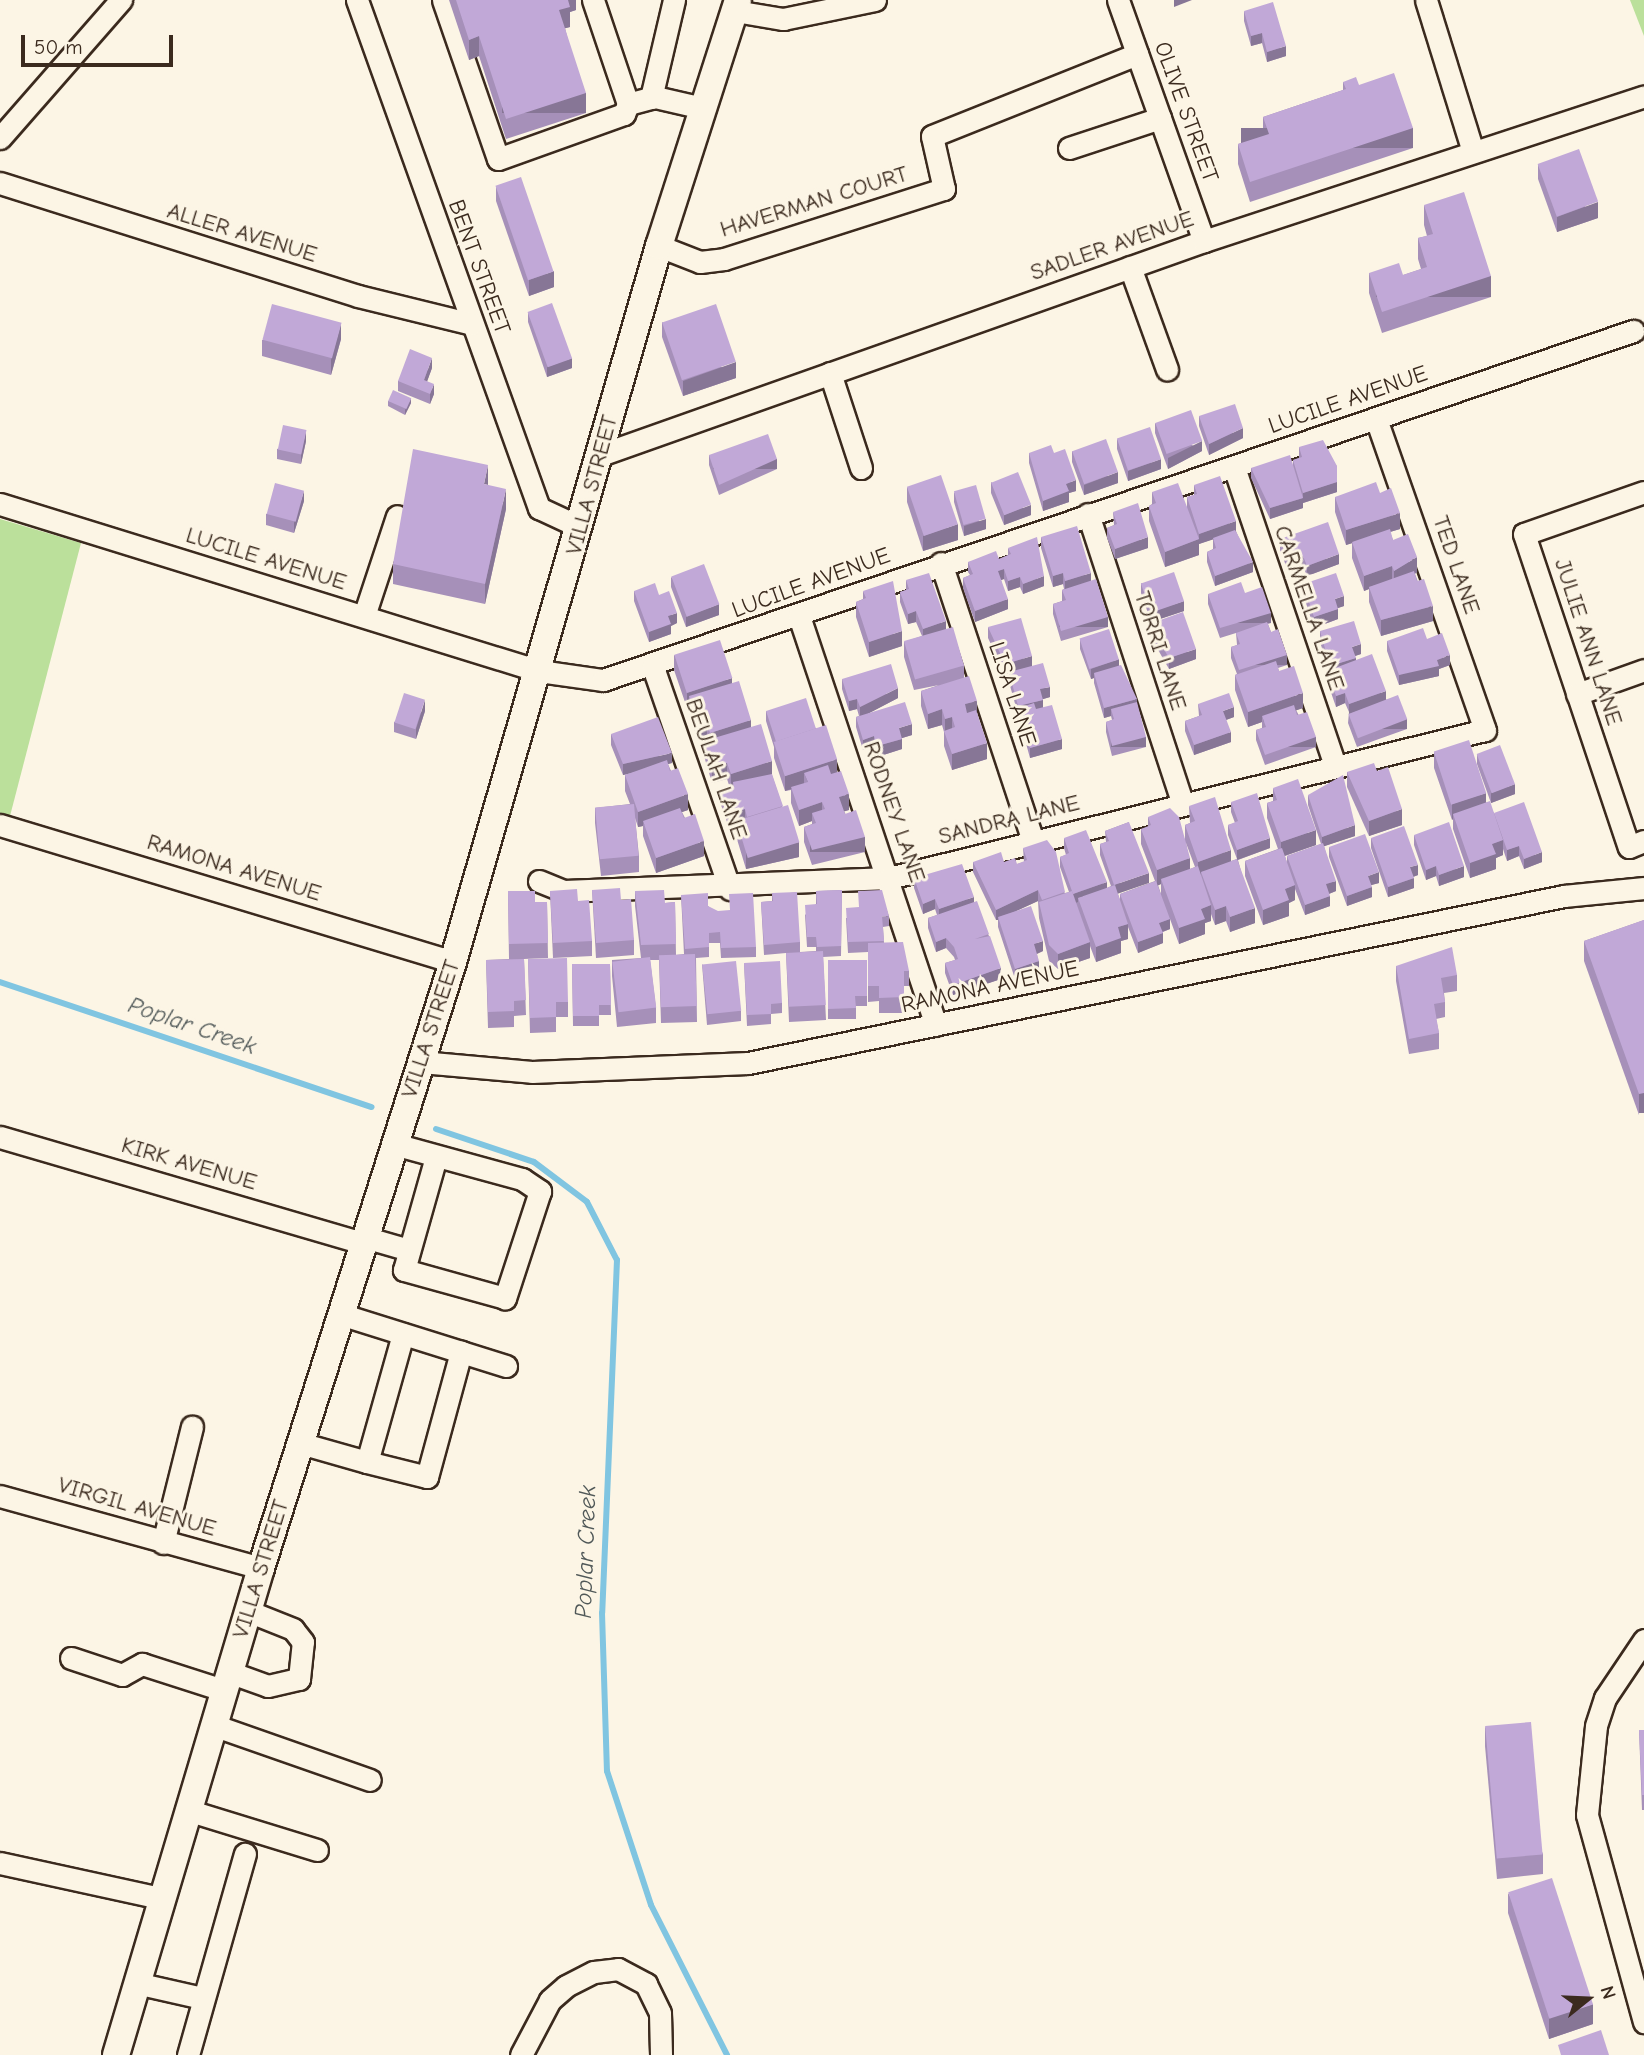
<!DOCTYPE html>
<style>
body{margin:0}
#map{position:relative;width:1644px;height:2055px;overflow:hidden;background:#fcf5e5;font-family:"Comic Neue",sans-serif}
div>[style]{position:absolute}
.green>*{inset:0;background:#bbe09b}
.stream>*{height:6px;margin:-3px;padding:0 3px;transform-origin:3px;border-radius:3px;background:#80c5e1}
.roads{filter:drop-shadow(2px 0 #3b2a1e) drop-shadow(-2px 0 #3b2a1e) drop-shadow(0 2px #3b2a1e) drop-shadow(0 -2px #3b2a1e)}
.minor>*{height:21px;margin:-10.5px;padding:0 10.5px;transform-origin:10.5px;border-radius:10.5px;background:#fcf5e5}
.major>*{height:26px;margin:-13px;padding:0 13px;transform-origin:13px;border-radius:13px;background:#fcf5e5}
.wall>*{inset:0;background:#a690b9}
.shaded-wall>*{inset:0;background:#877696;transform-origin:0 0}
.building>*{inset:0;background:#c1a8d7;transform-origin:0 0}
span{translate:-50% -50%;white-space:nowrap;text-align:center;line-height:1.15;-webkit-text-stroke:6px #fcf5e5;paint-order:stroke}
.street-label{font-size:23px;color:#3b2a1e}
.water-label{font-size:24px;color:#505858;font-style:italic}
.north{position:absolute;left:1553px;top:1964px;width:70px;height:70px;-webkit-text-stroke:5px #fcf5e5;paint-order:stroke;rotate:72deg;font-size:19px;font-weight:700;line-height:28px;text-align:center;color:#3b2a1e}
.north::after{content:'';display:block;margin:auto;width:24px;height:32px;background:#3b2a1e;clip-path:polygon(50% 0,100% 100%,50% 72%,0 100%)}
.scale{position:absolute;left:21px;top:35px;width:152px;height:32px;box-sizing:border-box;border:4px solid #3b2a1e;border-top:0;padding-left:9px;font-size:21px;line-height:24px;white-space:nowrap;color:#3b2a1e;-webkit-text-stroke:5px #fcf5e5;paint-order:stroke}
</style>
<div id="map">
<div class="green">
<i style="clip-path:polygon(1630px 0,1644px 0,1644px 36px)"></i>
<i style="clip-path:polygon(0 519px,81px 543px,10px 816px,0 813px)"></i>
</div>
<div class="stream">
<i style="left:0;top:982px;width:392px;rotate:18.6deg"></i>
<i style="left:436px;top:1129px;width:103px;rotate:18.6deg"></i>
<i style="left:534px;top:1162px;width:66px;rotate:37deg"></i>
<i style="left:587px;top:1202px;width:65px;rotate:62.7deg"></i>
<i style="left:617px;top:1260px;width:353px;rotate:92.4deg"></i>
<i style="left:602px;top:1613px;width:158px;rotate:88.2deg"></i>
<i style="left:607px;top:1771px;width:141px;rotate:71.8deg"></i>
<i style="left:651px;top:1905px;width:168px;rotate:63.1deg"></i>
</div>
<div class="roads">
<div class="minor">
<i style="left:357px;top:0;width:540px;rotate:70.29deg"></i>
<i style="left:539px;top:508px;width:45px;rotate:24.9deg"></i>
<i style="left:443px;top:0;width:168px;rotate:70.9deg"></i>
<i style="left:498px;top:159px;width:134px;rotate:-19.7deg"></i>
<i style="left:624px;top:114px;width:11px;rotate:-68deg"></i>
<i style="left:593px;top:0;width:110px;rotate:71.4deg"></i>
<i style="left:628px;top:104px;width:28px;rotate:-15deg"></i>
<i style="left:655px;top:97px;width:49px;rotate:12.9deg"></i>
<i style="left:1118px;top:0;width:256px;rotate:70.4deg"></i>
<i style="left:1426px;top:0;width:159px;rotate:72.8deg"></i>
<i style="left:735px;top:11px;width:49px;rotate:9.5deg"></i>
<i style="left:783px;top:19px;width:94px;rotate:-11.7deg"></i>
<i style="left:651px;top:98px;width:101px;rotate:-76.8deg"></i>
<i style="left:0;top:138px;width:184px;rotate:-48.8deg"></i>
<i style="left:1069px;top:148px;width:96px;rotate:-18.2deg"></i>
<i style="left:0;top:183px;width:375px;rotate:17.5deg"></i>
<i style="left:358px;top:296px;width:117px;rotate:13.8deg"></i>
<i style="left:659px;top:246px;width:44px;rotate:21.3deg"></i>
<i style="left:700px;top:262px;width:24px;rotate:-7deg"></i>
<i style="left:724px;top:259px;width:231px;rotate:-17.7deg"></i>
<i style="left:944px;top:189px;width:54px;rotate:-102.8deg"></i>
<i style="left:932px;top:136px;width:221px;rotate:-21.8deg"></i>
<i style="left:1130px;top:267px;width:109px;rotate:70.1deg"></i>
<i style="left:830px;top:373px;width:100px;rotate:71.9deg"></i>
<i style="left:600px;top:455px;width:641px;rotate:-19.51deg"></i>
<i style="left:1204px;top:241px;width:463px;rotate:-18.2deg"></i>
<i style="left:1234px;top:467px;width:316px;rotate:71.3deg"></i>
<i style="left:1644px;top:492px;width:127px;rotate:160.7deg"></i>
<i style="left:1524px;top:534px;width:330px;rotate:71.5deg"></i>
<i style="left:1629px;top:847px;width:16px;rotate:-22deg"></i>
<i style="left:0;top:504px;width:564px;rotate:17.21deg"></i>
<i style="left:539px;top:671px;width:65px;rotate:8deg"></i>
<i style="left:603px;top:680px;width:1088px;rotate:-18.72deg"></i>
<i style="left:1088px;top:514px;width:305px;rotate:71.9deg"></i>
<i style="left:941px;top:563px;width:293px;rotate:71.7deg"></i>
<i style="left:364px;top:616px;width:105px;rotate:-71.7deg"></i>
<i style="left:799px;top:616px;width:431px;rotate:71.5deg"></i>
<i style="left:653px;top:667px;width:235px;rotate:70.9deg"></i>
<i style="left:1577px;top:694px;width:71px;rotate:-19.7deg"></i>
<i style="left:0;top:825px;width:473px;rotate:16.8deg"></i>
<i style="left:539px;top:881px;width:27px;rotate:22deg"></i>
<i style="left:564px;top:891px;width:325px;rotate:-2.3deg"></i>
<i style="left:889px;top:878px;width:614px;rotate:-13.95deg"></i>
<i style="left:1485px;top:730px;width:330px;rotate:-109.3deg"></i>
<i style="left:421px;top:1062px;width:111px;rotate:5.1deg"></i>
<i style="left:532px;top:1072px;width:216px;rotate:-2.4deg"></i>
<i style="left:748px;top:1063px;width:833px;rotate:-11.57deg"></i>
<i style="left:1564px;top:896px;width:80px;rotate:-5.7deg"></i>
<i style="left:0;top:1137px;width:378px;rotate:16.3deg"></i>
<i style="left:394px;top:1144px;width:133px;rotate:15.3deg"></i>
<i style="left:522px;top:1179px;width:22px;rotate:34deg"></i>
<i style="left:540px;top:1191px;width:113px;rotate:108.1deg"></i>
<i style="left:505px;top:1298px;width:105px;rotate:-164.5deg"></i>
<i style="left:404px;top:1270px;width:117px;rotate:-74.2deg"></i>
<i style="left:364px;top:1237px;width:47px;rotate:16.1deg"></i>
<i style="left:340px;top:1314px;width:174px;rotate:17.4deg"></i>
<i style="left:403px;top:1334px;width:133px;rotate:105.7deg"></i>
<i style="left:367px;top:1462px;width:62px;rotate:14deg"></i>
<i style="left:427px;top:1477px;width:130px;rotate:-74.8deg"></i>
<i style="left:300px;top:1443px;width:70px;rotate:15.8deg"></i>
<i style="left:0;top:1496px;width:271px;rotate:15.4deg"></i>
<i style="left:163px;top:1543px;width:120px;rotate:-76deg"></i>
<i style="left:1644px;top:1640px;width:70px;rotate:123.9deg"></i>
<i style="left:1605px;top:1698px;width:29px;rotate:108deg"></i>
<i style="left:1596px;top:1726px;width:89px;rotate:95.8deg"></i>
<i style="left:1587px;top:1815px;width:215px;rotate:74.6deg"></i>
<i style="left:71px;top:1658px;width:54px;rotate:18.4deg"></i>
<i style="left:122px;top:1675px;width:23px;rotate:-29deg"></i>
<i style="left:142px;top:1664px;width:85px;rotate:17.8deg"></i>
<i style="left:229px;top:1672px;width:41px;rotate:19.7deg"></i>
<i style="left:268px;top:1686px;width:32px;rotate:-13deg"></i>
<i style="left:299px;top:1679px;width:37px;rotate:-84deg"></i>
<i style="left:303px;top:1642px;width:16px;rotate:-128deg"></i>
<i style="left:293px;top:1629px;width:48px;rotate:-158.2deg"></i>
<i style="left:213px;top:1725px;width:166px;rotate:19.3deg"></i>
<i style="left:187px;top:1810px;width:136px;rotate:17.1deg"></i>
<i style="left:0;top:1863px;width:164px;rotate:12.3deg"></i>
<i style="left:136px;top:1983px;width:68px;rotate:12.8deg"></i>
<i style="left:188px;top:2055px;width:209px;rotate:-74.2deg"></i>
<i style="left:521px;top:2055px;width:62px;rotate:-62.2deg"></i>
<i style="left:550px;top:2000px;width:21px;rotate:-41deg"></i>
<i style="left:566px;top:1986px;width:31px;rotate:-27deg"></i>
<i style="left:594px;top:1972px;width:24px;rotate:-7deg"></i>
<i style="left:618px;top:1969px;width:32px;rotate:28deg"></i>
<i style="left:646px;top:1984px;width:32px;rotate:64deg"></i>
<i style="left:660px;top:2013px;width:42px;rotate:88.6deg"></i>
</div>
<div class="major">
<i style="left:116px;top:2055px;width:508px;rotate:-73.42deg"></i>
<i style="left:261px;top:1568px;width:636px;rotate:-72.42deg"></i>
<i style="left:453px;top:962px;width:745px;rotate:-73.95deg"></i>
<i style="left:659px;top:246px;width:258px;rotate:-72.2deg"></i>
</div>
</div>
<div class="wall">
<i style="clip-path:polygon(449px 0,576px 0,576px 10px,570px 12px,570px 27px,565px 28px,586px 113px,506px 139px,479px 56px,469px 60px)"></i>
<i style="clip-path:polygon(1244px 11px,1286px 56px,1267px 62px,1262px 43px,1251px 46px,1244px 21px)"></i>
<i style="clip-path:polygon(1343px 82px,1359px 85px,1413px 148px,1250px 202px,1238px 164px,1238px 144px,1263px 136px,1263px 117px,1343px 90px)"></i>
<i style="clip-path:polygon(1538px 164px,1598px 218px,1557px 232px,1538px 179px)"></i>
<i style="clip-path:polygon(496px 186px,554px 287px,529px 296px,496px 201px)"></i>
<i style="clip-path:polygon(1424px 205px,1491px 297px,1382px 333px,1369px 293px,1369px 273px,1403px 275px,1421px 269px,1418px 259px,1418px 238px,1427px 236px,1424px 225px)"></i>
<i style="clip-path:polygon(528px 312px,572px 368px,547px 377px,528px 322px)"></i>
<i style="clip-path:polygon(662px 322px,736px 378px,683px 396px,662px 337px)"></i>
<i style="clip-path:polygon(341px 339px,331px 375px,262px 356px,262px 340px)"></i>
<i style="clip-path:polygon(432px 368px,427px 381px,434px 394px,430px 404px,398px 391px,398px 381px)"></i>
<i style="clip-path:polygon(388px 401px,411px 403px,405px 415px,388px 406px)"></i>
<i style="clip-path:polygon(1199px 416px,1243px 438px,1209px 455px,1199px 426px)"></i>
<i style="clip-path:polygon(1155px 423px,1202px 451px,1168px 469px,1155px 433px)"></i>
<i style="clip-path:polygon(1117px 439px,1161px 469px,1128px 481px,1117px 449px)"></i>
<i style="clip-path:polygon(306px 441px,301px 464px,277px 459px,277px 449px)"></i>
<i style="clip-path:polygon(1299px 447px,1337px 466px,1337px 492px,1303px 503px,1303px 502px,1303px 508px,1270px 519px,1251px 478px,1251px 468px,1293px 466px,1293px 460px,1299px 458px)"></i>
<i style="clip-path:polygon(1072px 451px,1118px 483px,1084px 495px,1072px 462px)"></i>
<i style="clip-path:polygon(1029px 453px,1054px 453px,1076px 491px,1069px 493px,1069px 502px,1043px 511px,1029px 463px)"></i>
<i style="clip-path:polygon(709px 455px,777px 469px,719px 495px,709px 465px)"></i>
<i style="clip-path:polygon(991px 482px,1031px 515px,1004px 525px,991px 493px)"></i>
<i style="clip-path:polygon(488px 485px,506px 509px,485px 604px,393px 584px,393px 564px)"></i>
<i style="clip-path:polygon(1194px 485px,1236px 531px,1253px 572px,1215px 586px,1207px 562px,1207px 552px,1213px 549px,1213px 539px,1199px 544px,1199px 543px,1199px 555px,1165px 567px,1149px 521px,1149px 506px,1152px 504px,1152px 492px,1187px 507px,1187px 497px,1194px 495px)"></i>
<i style="clip-path:polygon(907px 487px,958px 540px,923px 551px,907px 502px)"></i>
<i style="clip-path:polygon(954px 492px,986px 529px,964px 536px,954px 502px)"></i>
<i style="clip-path:polygon(1380px 493px,1400px 529px,1390px 532px,1393px 540px,1417px 572px,1415px 574px,1433px 621px,1381px 636px,1369px 602px,1369px 589px,1364px 591px,1352px 558px,1352px 543px,1346px 545px,1335px 512px,1335px 497px)"></i>
<i style="clip-path:polygon(304px 501px,294px 533px,266px 525px,266px 514px)"></i>
<i style="clip-path:polygon(1113px 512px,1148px 548px,1115px 559px,1107px 538px,1107px 528px,1114px 525px)"></i>
<i style="clip-path:polygon(1041px 537px,1091px 581px,1108px 627px,1061px 641px,1053px 614px,1053px 604px,1062px 601px,1062px 590px,1064px 589px,1063px 584px,1053px 587px,1041px 548px)"></i>
<i style="clip-path:polygon(1280px 539px,1339px 564px,1307px 576px,1303px 566px,1288px 571px,1280px 550px)"></i>
<i style="clip-path:polygon(1008px 548px,1044px 586px,1023px 594px,1020px 587px,1008px 591px,1004px 579px,1001px 580px,1008px 609px,975px 622px,963px 588px,963px 578px,970px 575px,968px 572px,968px 562px,999px 559px,1008px 555px)"></i>
<i style="clip-path:polygon(671px 577px,719px 615px,686px 627px,671px 587px)"></i>
<i style="clip-path:polygon(906px 580px,946px 629px,964px 665px,964px 677px,977px 712px,987px 759px,952px 770px,944px 746px,944px 732px,942px 725px,928px 729px,921px 706px,921px 691px,939px 685px,914px 690px,904px 657px,904px 642px,922px 636px,916px 622px,908px 624px,900px 602px,900px 592px,906px 590px)"></i>
<i style="clip-path:polygon(1141px 583px,1184px 611px,1151px 622px,1141px 593px)"></i>
<i style="clip-path:polygon(1303px 584px,1344px 606px,1338px 608px,1338px 619px,1314px 628px,1303px 594px)"></i>
<i style="clip-path:polygon(634px 591px,659px 595px,677px 623px,671px 626px,671px 634px,649px 642px,634px 601px)"></i>
<i style="clip-path:polygon(863px 591px,902px 646px,869px 657px,856px 617px,856px 602px,863px 599px)"></i>
<i style="clip-path:polygon(1245px 593px,1271px 623px,1268px 624px,1271px 632px,1287px 665px,1278px 668px,1279px 671px,1303px 708px,1296px 710px,1316px 747px,1265px 765px,1256px 740px,1256px 730px,1262px 728px,1262px 722px,1248px 727px,1235px 690px,1235px 675px,1237px 674px,1231px 658px,1231px 647px,1237px 645px,1236px 633px,1220px 638px,1208px 604px,1208px 594px)"></i>
<i style="clip-path:polygon(1149px 624px,1196px 659px,1169px 669px,1149px 634px)"></i>
<i style="clip-path:polygon(988px 627px,1032px 666px,1050px 697px,1043px 699px,1043px 707px,1062px 749px,1030px 758px,1009px 682px,1009px 673px,1005px 674px,988px 638px)"></i>
<i style="clip-path:polygon(1320px 631px,1361px 654px,1355px 656px,1356px 660px,1386px 699px,1407px 729px,1357px 747px,1348px 723px,1349px 712px,1345px 703px,1336px 707px,1327px 681px,1327px 671px,1329px 670px,1320px 642px)"></i>
<i style="clip-path:polygon(1080px 639px,1119px 665px,1137px 704px,1146px 747px,1112px 756px,1106px 732px,1106px 722px,1112px 720px,1111px 716px,1104px 718px,1094px 683px,1094px 678px,1091px 679px,1080px 649px)"></i>
<i style="clip-path:polygon(1427px 639px,1450px 665px,1439px 669px,1439px 676px,1399px 685px,1387px 651px,1387px 641px)"></i>
<i style="clip-path:polygon(674px 655px,732px 683px,772px 775px,799px 857px,746px 869px,736px 836px,736px 822px,728px 825px,720px 802px,720px 792px,730px 788px,727px 779px,712px 783px,704px 756px,704px 741px,707px 740px,707px 738px,698px 741px,689px 712px,689px 707px,687px 708px,674px 670px)"></i>
<i style="clip-path:polygon(842px 679px,898px 698px,867px 714px,912px 735px,902px 738px,902px 749px,877px 757px,874px 746px,863px 750px,856px 727px,856px 717px,859px 716px,857px 709px,849px 711px,842px 689px)"></i>
<i style="clip-path:polygon(1198px 704px,1234px 717px,1226px 720px,1231px 742px,1194px 755px,1185px 731px,1185px 721px,1199px 716px)"></i>
<i style="clip-path:polygon(425px 711px,416px 739px,394px 732px,394px 722px)"></i>
<i style="clip-path:polygon(766px 711px,816px 728px,837px 772px,849px 810px,844px 811px,865px 852px,812px 865px,804px 842px,804px 827px,812px 824px,812px 821px,799px 826px,791px 803px,791px 790px,785px 791px,774px 758px,774px 747px,766px 721px)"></i>
<i style="clip-path:polygon(611px 734px,672px 763px,668px 764px,688px 810px,682px 812px,704px 856px,656px 873px,643px 836px,643px 826px,638px 827px,635px 818px,639px 856px,639px 872px,601px 876px,595px 823px,595px 808px,630px 804px,625px 791px,625px 775px,635px 772px,623px 775px,611px 745px)"></i>
<i style="clip-path:polygon(1434px 752px,1486px 802px,1494px 813px,1542px 862px,1524px 869px,1519px 856px,1507px 861px,1503px 849px,1503px 855px,1496px 858px,1496px 869px,1470px 878px,1453px 829px,1453px 819px,1452px 820px,1434px 768px)"></i>
<i style="clip-path:polygon(1477px 754px,1515px 794px,1491px 803px,1477px 764px)"></i>
<i style="clip-path:polygon(1377px 771px,1402px 825px,1369px 836px,1347px 787px,1347px 772px)"></i>
<i style="clip-path:polygon(1273px 788px,1316px 845px,1285px 856px,1287px 863px,1287px 856px,1321px 844px,1308px 805px,1308px 795px,1355px 836px,1324px 846px,1336px 891px,1329px 894px,1330px 906px,1305px 915px,1295px 889px,1295px 900px,1289px 903px,1289px 916px,1263px 925px,1245px 876px,1245px 861px,1278px 849px,1267px 818px,1267px 803px,1273px 801px)"></i>
<i style="clip-path:polygon(evenodd,1231px 802px,1270px 848px,1238px 860px,1255px 923px,1230px 932px,1226px 921px,1215px 925px,1211px 914px,1211px 921px,1205px 923px,1205px 934px,1179px 944px,1170px 919px,1170px 929px,1163px 932px,1163px 943px,1138px 953px,1128px 927px,1128px 939px,1121px 941px,1121px 953px,1096px 962px,1090px 946px,1090px 958px,1058px 969px,1049px 961px,1039px 918px,1038px 901px,1016px 911px,1043px 951px,1037px 954px,1039px 971px,1015px 979px,998px 927px,998px 920px,996px 920px,973px 872px,973px 862px,1004px 862px,1017px 864px,1024px 862px,1023px 848px,1065px 893px,1069px 892px,1060px 867px,1060px 857px,1066px 855px,1064px 848px,1064px 838px,1107px 888px,1111px 886px,1100px 855px,1100px 844px,1106px 842px,1105px 831px,1129px 822px,1118px 894px,1120px 900px,1120px 894px,1155px 881px,1141px 844px,1141px 829px,1148px 827px,1148px 817px,1185px 839px,1185px 825px,1190px 823px,1189px 806px,1231px 861px,1237px 859px,1228px 835px,1228px 825px,1235px 823px,1231px 812px,1231px 802px,1186px 843px,1195px 867px,1190px 869px,1186px 843px,1231px 802px,1161px 884px,1161px 894px,1158px 885px,1161px 884px)"></i>
<i style="clip-path:polygon(1414px 835px,1464px 877px,1439px 886px,1436px 876px,1426px 880px,1414px 845px)"></i>
<i style="clip-path:polygon(1371px 838px,1418px 875px,1413px 877px,1414px 888px,1388px 897px,1371px 848px)"></i>
<i style="clip-path:polygon(1329px 847px,1379px 883px,1371px 885px,1372px 897px,1347px 906px,1329px 857px)"></i>
<i style="clip-path:polygon(914px 878px,974px 902px,989px 936px,1001px 979px,953px 995px,945px 973px,945px 963px,955px 960px,954px 957px,946px 948px,936px 952px,928px 928px,928px 918px,937px 915px,935px 909px,923px 914px,914px 888px)"></i>
<i style="clip-path:polygon(592px 890px,621px 900px,634px 940px,634px 955px,596px 958px)"></i>
<i style="clip-path:polygon(842px 890px,841px 956px,823px 957px,826px 1020px,789px 1022px,786px 953px,764px 955px,761px 902px,772px 901px,772px 893px,800px 942px,800px 952px,816px 951px,816px 947px,807px 947px,805px 915px,816px 904px,816px 891px)"></i>
<i style="clip-path:polygon(508px 891px,535px 902px,547px 902px,548px 958px,524px 959px,526px 1015px,514px 1016px,514px 1027px,488px 1028px,486px 960px,509px 959px)"></i>
<i style="clip-path:polygon(550px 891px,578px 901px,592px 941px,592px 956px,553px 958px)"></i>
<i style="clip-path:polygon(635px 891px,665px 903px,675px 902px,676px 955px,684px 954px,681px 895px,708px 906px,756px 947px,756px 957px,721px 958px,720px 943px,709px 943px,709px 957px,696px 958px,697px 1022px,661px 1023px,659px 960px,650px 960px,656px 1008px,656px 1023px,617px 1027px,612px 976px,612px 960px,641px 958px,635px 906px)"></i>
<i style="clip-path:polygon(889px 916px,889px 926px,883px 927px,884px 943px,909px 971px,909px 986px,904px 986px,904px 1013px,879px 1013px,879px 1001px,868px 1002px,868px 952px,848px 953px,846px 918px)"></i>
<i style="clip-path:polygon(1644px 920px,1639px 1115px,1584px 961px,1584px 941px)"></i>
<i style="clip-path:polygon(528px 959px,568px 1002px,568px 1017px,556px 1017px,556px 1032px,530px 1033px)"></i>
<i style="clip-path:polygon(828px 960px,867px 960px,867px 1006px,856px 1006px,856px 1019px,828px 1019px)"></i>
<i style="clip-path:polygon(744px 963px,782px 1003px,782px 1013px,771px 1014px,771px 1024px,747px 1026px)"></i>
<i style="clip-path:polygon(572px 964px,610px 964px,611px 1015px,599px 1015px,599px 1026px,573px 1026px)"></i>
<i style="clip-path:polygon(702px 964px,741px 1011px,741px 1021px,707px 1025px)"></i>
<i style="clip-path:polygon(1396px 966px,1457px 975px,1457px 991px,1444px 993px,1445px 1002px,1445px 1017px,1436px 1019px,1439px 1033px,1439px 1049px,1409px 1054px,1396px 981px)"></i>
<i style="clip-path:polygon(1485px 1726px,1543px 1854px,1543px 1874px,1497px 1879px,1485px 1746px)"></i>
<i style="clip-path:polygon(1639px 1730px,1644px 1730px,1644px 1810px,1642px 1810px)"></i>
<i style="clip-path:polygon(1508px 1893px,1593px 2024px,1549px 2039px,1508px 1913px)"></i>
</div>
<div class="shaded-wall">
<i style="clip-path:polygon(566px 0,576px 0,576px 10px,570px 12px,570px 27px,559px 30px,559px 10px)"></i>
<i style="clip-path:polygon(1174px 0,1192px 0,1174px 7px)"></i>
<i style="clip-path:polygon(1262px 33px,1262px 43px,1251px 46px,1251px 36px)"></i>
<i style="clip-path:polygon(479px 36px,479px 56px,469px 60px,469px 40px)"></i>
<i style="clip-path:polygon(1286px 46px,1286px 56px,1267px 62px,1267px 52px)"></i>
<i style="left:586px;top:93px;width:20px;height:84px;rotate:90deg"></i>
<i style="left:1413px;top:128px;width:20px;height:172px;rotate:90deg"></i>
<i style="clip-path:polygon(1598px 202px,1598px 218px,1557px 232px,1557px 217px)"></i>
<i style="clip-path:polygon(554px 271px,554px 287px,529px 296px,529px 280px)"></i>
<i style="left:1491px;top:276px;width:21px;height:115px;rotate:90deg"></i>
<i style="clip-path:polygon(341px 323px,341px 339px,331px 375px,331px 360px)"></i>
<i style="clip-path:polygon(432px 358px,432px 368px,424px 390px,424px 380px)"></i>
<i style="clip-path:polygon(572px 358px,572px 368px,547px 377px,547px 367px)"></i>
<i style="clip-path:polygon(736px 362px,736px 378px,683px 396px,683px 381px)"></i>
<i style="clip-path:polygon(434px 384px,434px 394px,430px 404px,430px 394px)"></i>
<i style="clip-path:polygon(411px 398px,411px 403px,405px 415px,405px 410px)"></i>
<i style="clip-path:polygon(1243px 428px,1243px 438px,1209px 455px,1209px 444px)"></i>
<i style="clip-path:polygon(306px 430px,306px 441px,301px 464px,301px 454px)"></i>
<i style="clip-path:polygon(1202px 441px,1202px 451px,1168px 469px,1168px 458px)"></i>
<i style="left:777px;top:459px;width:10px;height:64px;rotate:90deg"></i>
<i style="clip-path:polygon(1161px 459px,1161px 469px,1128px 481px,1128px 471px)"></i>
<i style="clip-path:polygon(488px 465px,488px 485px,484px 484px)"></i>
<i style="clip-path:polygon(1118px 472px,1118px 483px,1084px 495px,1084px 485px)"></i>
<i style="clip-path:polygon(1076px 480px,1076px 491px,1069px 493px,1069px 502px,1043px 511px,1043px 501px,1066px 484px)"></i>
<i style="clip-path:polygon(1337px 482px,1337px 492px,1303px 503px,1303px 493px)"></i>
<i style="clip-path:polygon(506px 489px,506px 509px,485px 604px,485px 584px)"></i>
<i style="clip-path:polygon(304px 491px,304px 501px,294px 533px,294px 523px)"></i>
<i style="clip-path:polygon(1303px 498px,1303px 508px,1270px 519px,1270px 508px)"></i>
<i style="clip-path:polygon(1031px 505px,1031px 515px,1004px 525px,1004px 515px)"></i>
<i style="clip-path:polygon(1400px 513px,1400px 529px,1346px 545px,1346px 530px)"></i>
<i style="clip-path:polygon(986px 519px,986px 529px,964px 536px,964px 526px)"></i>
<i style="clip-path:polygon(1236px 521px,1236px 532px,1199px 544px,1199px 534px)"></i>
<i style="clip-path:polygon(958px 524px,958px 540px,923px 551px,923px 536px)"></i>
<i style="clip-path:polygon(1148px 537px,1148px 548px,1115px 559px,1115px 549px)"></i>
<i style="clip-path:polygon(1199px 539px,1199px 555px,1165px 567px,1165px 552px)"></i>
<i style="clip-path:polygon(1339px 554px,1339px 564px,1307px 576px,1307px 566px)"></i>
<i style="clip-path:polygon(1303px 556px,1303px 566px,1288px 571px,1288px 561px)"></i>
<i style="clip-path:polygon(1417px 557px,1417px 572px,1394px 587px,1394px 571px)"></i>
<i style="clip-path:polygon(1253px 562px,1253px 572px,1215px 586px,1215px 576px)"></i>
<i style="clip-path:polygon(1392px 566px,1392px 581px,1369px 587px,1369px 589px,1364px 591px,1364px 576px)"></i>
<i style="clip-path:polygon(1004px 569px,1004px 579px,998px 581px,998px 571px)"></i>
<i style="clip-path:polygon(1063px 573px,1063px 584px,1053px 587px,1053px 576px)"></i>
<i style="clip-path:polygon(1091px 573px,1091px 583px,1065px 591px,1065px 581px)"></i>
<i style="clip-path:polygon(1044px 576px,1044px 586px,1023px 594px,1023px 584px)"></i>
<i style="clip-path:polygon(1020px 577px,1020px 587px,1008px 591px,1008px 581px)"></i>
<i style="clip-path:polygon(1344px 596px,1344px 606px,1335px 609px,1335px 599px)"></i>
<i style="clip-path:polygon(1008px 599px,1008px 609px,975px 622px,975px 611px)"></i>
<i style="clip-path:polygon(1184px 601px,1184px 611px,1151px 622px,1151px 612px)"></i>
<i style="clip-path:polygon(719px 604px,719px 615px,686px 627px,686px 617px)"></i>
<i style="clip-path:polygon(1433px 606px,1433px 621px,1381px 636px,1381px 620px)"></i>
<i style="clip-path:polygon(1338px 609px,1338px 619px,1314px 628px,1314px 617px)"></i>
<i style="clip-path:polygon(916px 611px,916px 622px,908px 624px,908px 614px)"></i>
<i style="clip-path:polygon(677px 613px,677px 623px,671px 626px,671px 634px,649px 642px,649px 632px,668px 616px)"></i>
<i style="left:1271px;top:613px;width:10px;height:53px;rotate:90deg"></i>
<i style="left:1108px;top:617px;width:10px;height:49px;rotate:90deg"></i>
<i style="clip-path:polygon(946px 621px,946px 631px,923px 639px,923px 629px)"></i>
<i style="clip-path:polygon(902px 631px,902px 646px,869px 657px,869px 642px)"></i>
<i style="clip-path:polygon(1361px 644px,1361px 654px,1352px 657px,1352px 647px)"></i>
<i style="clip-path:polygon(1196px 649px,1196px 659px,1169px 669px,1169px 658px)"></i>
<i style="left:1287px;top:655px;width:10px;height:50px;rotate:90deg"></i>
<i style="clip-path:polygon(1450px 655px,1450px 665px,1439px 669px,1439px 676px,1399px 685px,1399px 675px)"></i>
<i style="clip-path:polygon(1032px 656px,1032px 667px,1005px 674px,1005px 664px)"></i>
<i style="clip-path:polygon(1356px 658px,1356px 668px,1330px 676px,1330px 666px)"></i>
<i style="clip-path:polygon(1119px 659px,1119px 669px,1094px 673px,1094px 678px,1091px 679px,1091px 669px)"></i>
<i style="clip-path:polygon(732px 678px,732px 693px,689px 696px,689px 707px,687px 708px,687px 693px)"></i>
<i style="clip-path:polygon(1050px 687px,1050px 697px,1040px 700px,1040px 689px)"></i>
<i style="clip-path:polygon(898px 688px,898px 698px,860px 718px,860px 707px)"></i>
<i style="clip-path:polygon(1386px 691px,1386px 701px,1349px 714px,1349px 704px)"></i>
<i style="clip-path:polygon(1303px 693px,1303px 708px,1264px 722px,1262px 716px,1262px 722px,1248px 727px,1248px 712px)"></i>
<i style="clip-path:polygon(1345px 693px,1345px 703px,1336px 707px,1336px 696px)"></i>
<i style="clip-path:polygon(857px 699px,857px 709px,849px 711px,849px 701px)"></i>
<i style="clip-path:polygon(1137px 699px,1137px 709px,1111px 709px,1111px 716px,1104px 718px,1104px 708px)"></i>
<i style="clip-path:polygon(425px 700px,425px 711px,416px 739px,416px 729px)"></i>
<i style="clip-path:polygon(1043px 700px,1043px 710px,1019px 708px,1018px 716px,1018px 706px)"></i>
<i style="clip-path:polygon(977px 701px,977px 716px,965px 720px,965px 704px)"></i>
<i style="clip-path:polygon(1234px 707px,1234px 717px,1223px 721px,1223px 711px)"></i>
<i style="clip-path:polygon(942px 709px,942px 725px,928px 729px,928px 714px)"></i>
<i style="clip-path:polygon(952px 717px,952px 732px,945px 734px,945px 719px)"></i>
<i style="left:1407px;top:719px;width:10px;height:53px;rotate:90deg"></i>
<i style="clip-path:polygon(751px 720px,751px 735px,710px 748px,710px 733px)"></i>
<i style="clip-path:polygon(707px 723px,707px 738px,698px 741px,698px 726px)"></i>
<i style="clip-path:polygon(912px 724px,912px 735px,899px 739px,899px 728px)"></i>
<i style="clip-path:polygon(1231px 732px,1231px 742px,1194px 755px,1194px 745px)"></i>
<i style="clip-path:polygon(874px 736px,874px 746px,863px 750px,863px 740px)"></i>
<i style="left:1146px;top:737px;width:10px;height:35px;rotate:90deg"></i>
<i style="left:1316px;top:737px;width:10px;height:54px;rotate:90deg"></i>
<i style="clip-path:polygon(902px 739px,902px 749px,877px 757px,877px 746px)"></i>
<i style="clip-path:polygon(1062px 739px,1062px 749px,1030px 758px,1030px 748px)"></i>
<i style="clip-path:polygon(987px 743px,987px 759px,952px 770px,952px 754px)"></i>
<i style="clip-path:polygon(672px 753px,672px 763px,623px 775px,623px 764px)"></i>
<i style="clip-path:polygon(837px 759px,837px 774px,808px 782px,804px 773px,804px 785px,785px 791px,785px 776px)"></i>
<i style="clip-path:polygon(772px 761px,772px 777px,733px 782px,733px 788px,731px 789px,731px 774px)"></i>
<i style="clip-path:polygon(727px 763px,727px 779px,712px 783px,712px 768px)"></i>
<i style="clip-path:polygon(1515px 784px,1515px 794px,1491px 803px,1491px 793px)"></i>
<i style="clip-path:polygon(1486px 793px,1486px 808px,1453px 814px,1453px 819px,1452px 820px,1452px 804px)"></i>
<i style="clip-path:polygon(688px 794px,688px 810px,644px 825px,643px 821px,643px 826px,638px 827px,638px 812px)"></i>
<i style="clip-path:polygon(849px 794px,849px 810px,839px 813px,839px 797px)"></i>
<i style="clip-path:polygon(822px 802px,822px 818px,812px 813px,812px 821px,799px 826px,799px 810px)"></i>
<i style="clip-path:polygon(745px 809px,745px 819px,728px 825px,728px 815px)"></i>
<i style="clip-path:polygon(1402px 809px,1402px 825px,1369px 836px,1369px 821px)"></i>
<i style="clip-path:polygon(1355px 825px,1355px 836px,1322px 847px,1322px 837px)"></i>
<i style="clip-path:polygon(1316px 830px,1316px 845px,1281px 857px,1281px 842px)"></i>
<i style="left:865px;top:837px;width:15px;height:55px;rotate:90deg"></i>
<i style="clip-path:polygon(1270px 838px,1270px 848px,1237px 860px,1237px 850px)"></i>
<i style="clip-path:polygon(1503px 840px,1503px 855px,1496px 858px,1496px 869px,1470px 878px,1470px 863px,1492px 844px)"></i>
<i style="clip-path:polygon(704px 841px,704px 856px,656px 873px,656px 858px)"></i>
<i style="clip-path:polygon(799px 842px,799px 857px,746px 869px,746px 853px)"></i>
<i style="clip-path:polygon(1519px 846px,1519px 856px,1507px 861px,1507px 850px)"></i>
<i style="clip-path:polygon(1231px 850px,1231px 865px,1201px 872px,1201px 876px,1198px 877px,1198px 862px)"></i>
<i style="clip-path:polygon(1542px 852px,1542px 862px,1524px 869px,1524px 859px)"></i>
<i style="clip-path:polygon(1190px 858px,1190px 873px,1161px 879px,1161px 884px,1157px 886px,1157px 870px)"></i>
<i style="clip-path:polygon(1418px 865px,1418px 875px,1410px 878px,1410px 867px)"></i>
<i style="clip-path:polygon(1436px 866px,1436px 876px,1426px 880px,1426px 870px)"></i>
<i style="clip-path:polygon(1464px 866px,1464px 877px,1439px 886px,1439px 875px)"></i>
<i style="clip-path:polygon(1379px 872px,1379px 883px,1368px 886px,1368px 876px)"></i>
<i style="clip-path:polygon(1149px 873px,1149px 883px,1114px 895px,1114px 885px)"></i>
<i style="clip-path:polygon(1414px 878px,1414px 888px,1388px 897px,1388px 887px)"></i>
<i style="clip-path:polygon(1336px 881px,1336px 891px,1326px 895px,1326px 884px)"></i>
<i style="clip-path:polygon(1107px 882px,1107px 892px,1078px 898px,1078px 902px,1073px 904px,1073px 894px)"></i>
<i style="clip-path:polygon(1295px 885px,1295px 900px,1289px 903px,1289px 916px,1263px 925px,1263px 910px,1285px 889px)"></i>
<i style="clip-path:polygon(1372px 887px,1372px 897px,1347px 906px,1347px 896px)"></i>
<i style="clip-path:polygon(1038px 890px,1038px 901px,999px 919px,998px 917px,998px 920px,996px 920px,996px 910px)"></i>
<i style="clip-path:polygon(1330px 896px,1330px 906px,1305px 915px,1305px 905px)"></i>
<i style="clip-path:polygon(974px 897px,974px 907px,939px 920px,939px 909px)"></i>
<i style="clip-path:polygon(935px 899px,935px 909px,923px 914px,923px 904px)"></i>
<i style="clip-path:polygon(1211px 905px,1211px 921px,1205px 923px,1205px 934px,1179px 944px,1179px 928px,1201px 909px)"></i>
<i style="clip-path:polygon(1226px 906px,1226px 921px,1215px 925px,1215px 910px)"></i>
<i style="clip-path:polygon(1255px 908px,1255px 923px,1230px 932px,1230px 917px)"></i>
<i style="clip-path:polygon(1170px 919px,1170px 929px,1159px 933px,1159px 923px)"></i>
<i style="clip-path:polygon(1128px 924px,1128px 939px,1121px 941px,1121px 953px,1096px 962px,1096px 947px,1118px 927px)"></i>
<i style="clip-path:polygon(1163px 933px,1163px 943px,1138px 953px,1138px 942px)"></i>
<i style="clip-path:polygon(946px 938px,946px 948px,936px 952px,936px 942px)"></i>
<i style="clip-path:polygon(1043px 941px,1043px 951px,1034px 955px,1034px 944px)"></i>
<i style="clip-path:polygon(1090px 942px,1090px 958px,1058px 969px,1058px 954px)"></i>
<i style="clip-path:polygon(1039px 961px,1039px 971px,1015px 979px,1015px 969px)"></i>
<i style="clip-path:polygon(1001px 968px,1001px 979px,953px 995px,953px 985px)"></i>
<i style="left:1644px;top:1093px;width:20px;height:5px;rotate:90deg"></i>
<i style="clip-path:polygon(1593px 2004px,1593px 2024px,1549px 2039px,1549px 2018px)"></i>
</div>
<div class="building">
<i style="clip-path:polygon(456px 0,568px 0,570px 7px,559px 10px,586px 93px,506px 119px,479px 36px,469px 40px)"></i>
<i style="clip-path:polygon(1273px 2px,1286px 46px,1267px 52px,1262px 33px,1251px 36px,1244px 11px)"></i>
<i style="clip-path:polygon(1394px 73px,1413px 128px,1250px 182px,1238px 144px,1269px 134px,1263px 117px,1346px 89px,1343px 82px,1356px 77px,1359px 85px)"></i>
<i style="left:1579px;top:149px;width:56px;height:44px;rotate:70deg"></i>
<i style="left:521px;top:177px;width:100px;height:27px;rotate:71deg"></i>
<i style="clip-path:polygon(1464px 192px,1491px 276px,1382px 312px,1369px 273px,1399px 263px,1403px 275px,1427px 267px,1418px 238px,1433px 234px,1424px 205px)"></i>
<i style="left:552px;top:303px;width:59px;height:26px;rotate:70deg"></i>
<i style="left:272px;top:304px;width:72px;height:37px;rotate:15deg"></i>
<i style="left:716px;top:304px;width:61px;height:57px;rotate:71deg"></i>
<i style="clip-path:polygon(410px 349px,432px 358px,424px 380px,434px 384px,430px 394px,398px 381px)"></i>
<i style="left:393px;top:390px;width:20px;height:12px;rotate:24deg"></i>
<i style="clip-path:polygon(1235px 404px,1243px 428px,1209px 444px,1199px 416px)"></i>
<i style="left:1191px;top:410px;width:33px;height:38px;rotate:70deg"></i>
<i style="left:283px;top:425px;width:24px;height:25px;rotate:12deg"></i>
<i style="left:1150px;top:427px;width:34px;height:35px;rotate:71deg"></i>
<i style="clip-path:polygon(768px 434px,777px 459px,719px 485px,709px 455px)"></i>
<i style="left:1106px;top:439px;width:35px;height:36px;rotate:70deg"></i>
<i style="clip-path:polygon(1323px 440px,1337px 466px,1337px 482px,1303px 493px,1293px 460px,1302px 457px,1299px 447px)"></i>
<i style="clip-path:polygon(1051px 445px,1054px 453px,1065px 449px,1076px 480px,1066px 484px,1069px 491px,1043px 501px,1029px 453px)"></i>
<i style="clip-path:polygon(413px 449px,488px 465px,484px 484px,506px 489px,485px 584px,393px 564px)"></i>
<i style="clip-path:polygon(1290px 455px,1303px 498px,1270px 508px,1251px 468px)"></i>
<i style="left:1018px;top:472px;width:35px;height:29px;rotate:68deg"></i>
<i style="left:941px;top:475px;width:52px;height:36px;rotate:71deg"></i>
<i style="clip-path:polygon(1220px 476px,1236px 521px,1199px 534px,1187px 497px,1197px 494px,1194px 485px)"></i>
<i style="clip-path:polygon(1376px 482px,1380px 493px,1391px 488px,1400px 513px,1346px 530px,1335px 497px)"></i>
<i style="left:275px;top:483px;width:30px;height:32px;rotate:15deg"></i>
<i style="clip-path:polygon(1178px 483px,1199px 539px,1165px 552px,1149px 506px,1156px 503px,1152px 492px)"></i>
<i style="left:976px;top:485px;width:35px;height:23px;rotate:74deg"></i>
<i style="clip-path:polygon(1138px 503px,1148px 537px,1115px 549px,1107px 528px,1117px 524px,1113px 512px)"></i>
<i style="clip-path:polygon(1328px 522px,1339px 554px,1307px 566px,1303px 556px,1288px 561px,1280px 539px)"></i>
<i style="clip-path:polygon(1077px 526px,1091px 573px,1065px 581px,1063px 573px,1053px 576px,1041px 537px)"></i>
<i style="clip-path:polygon(1390px 529px,1393px 540px,1408px 534px,1417px 557px,1394px 571px,1392px 566px,1364px 576px,1352px 542px)"></i>
<i style="clip-path:polygon(1235px 530px,1253px 562px,1215px 576px,1207px 552px,1216px 548px,1213px 538px)"></i>
<i style="clip-path:polygon(1037px 537px,1044px 576px,1023px 584px,1020px 577px,1008px 581px,1004px 569px,998px 571px,1008px 599px,975px 611px,963px 578px,973px 574px,968px 562px,996px 551px,999px 559px,1011px 554px,1008px 548px)"></i>
<i style="left:704px;top:564px;width:43px;height:35px;rotate:69deg"></i>
<i style="clip-path:polygon(1414px 571px,1417px 581px,1424px 579px,1433px 606px,1381px 620px,1369px 587px)"></i>
<i style="left:1174px;top:572px;width:31px;height:35px;rotate:71deg"></i>
<i style="clip-path:polygon(929px 573px,946px 621px,923px 629px,916px 611px,908px 614px,900px 592px,909px 589px,906px 580px)"></i>
<i style="clip-path:polygon(1336px 573px,1344px 596px,1335px 599px,1338px 609px,1314px 617px,1303px 584px)"></i>
<i style="clip-path:polygon(1096px 579px,1108px 617px,1061px 631px,1053px 604px,1066px 600px,1062px 590px)"></i>
<i style="clip-path:polygon(893px 581px,902px 631px,869px 642px,856px 602px,866px 598px,863px 591px)"></i>
<i style="clip-path:polygon(1241px 582px,1245px 593px,1262px 587px,1271px 613px,1220px 628px,1208px 594px)"></i>
<i style="clip-path:polygon(655px 583px,659px 595px,669px 591px,677px 613px,668px 616px,671px 624px,649px 632px,634px 591px)"></i>
<i style="clip-path:polygon(1183px 612px,1196px 649px,1169px 658px,1149px 624px)"></i>
<i style="clip-path:polygon(1021px 618px,1032px 656px,1005px 664px,988px 627px)"></i>
<i style="clip-path:polygon(1354px 621px,1361px 644px,1352px 647px,1356px 658px,1330px 666px,1320px 631px)"></i>
<i style="clip-path:polygon(1267px 622px,1271px 632px,1278px 629px,1287px 655px,1239px 670px,1231px 647px,1240px 644px,1236px 633px)"></i>
<i style="left:953px;top:627px;width:40px;height:51px;rotate:74deg"></i>
<i style="clip-path:polygon(1423px 628px,1427px 639px,1442px 633px,1450px 655px,1437px 660px,1439px 666px,1399px 675px,1387px 641px)"></i>
<i style="left:1109px;top:629px;width:32px;height:31px;rotate:72deg"></i>
<i style="left:720px;top:640px;width:40px;height:48px;rotate:72deg"></i>
<i style="clip-path:polygon(1372px 654px,1386px 691px,1349px 704px,1345px 693px,1336px 696px,1327px 671px)"></i>
<i style="clip-path:polygon(1276px 661px,1279px 671px,1294px 666px,1303px 693px,1248px 712px,1235px 675px)"></i>
<i style="clip-path:polygon(1043px 663px,1050px 687px,1040px 689px,1043px 700px,1018px 706px,1009px 672px)"></i>
<i style="clip-path:polygon(891px 664px,898px 688px,860px 707px,857px 699px,849px 701px,842px 679px)"></i>
<i style="clip-path:polygon(1121px 665px,1137px 699px,1104px 708px,1094px 673px)"></i>
<i style="clip-path:polygon(969px 676px,977px 701px,965px 704px,967px 713px,976px 710px,987px 743px,952px 754px,944px 731px,955px 727px,952px 717px,945px 719px,942px 709px,928px 714px,921px 691px)"></i>
<i style="clip-path:polygon(739px 681px,751px 720px,710px 733px,707px 723px,698px 726px,689px 696px)"></i>
<i style="left:404px;top:693px;width:22px;height:31px;rotate:18deg"></i>
<i style="clip-path:polygon(1229px 693px,1234px 707px,1223px 711px,1231px 732px,1194px 745px,1185px 721px,1202px 715px,1198px 704px)"></i>
<i style="left:1398px;top:695px;width:26px;height:53px;rotate:69deg"></i>
<i style="left:806px;top:698px;width:32px;height:42px;rotate:72deg"></i>
<i style="clip-path:polygon(905px 702px,912px 724px,899px 728px,902px 739px,877px 746px,874px 736px,863px 740px,856px 717px)"></i>
<i style="clip-path:polygon(1137px 702px,1146px 737px,1112px 746px,1106px 722px,1114px 719px,1111px 709px)"></i>
<i style="clip-path:polygon(1034px 703px,1036px 709px,1052px 705px,1062px 739px,1030px 748px,1019px 708px)"></i>
<i style="clip-path:polygon(1294px 705px,1297px 715px,1307px 712px,1316px 737px,1265px 755px,1256px 730px,1266px 727px,1262px 716px)"></i>
<i style="clip-path:polygon(658px 717px,672px 753px,623px 764px,611px 734px)"></i>
<i style="clip-path:polygon(761px 724px,772px 761px,731px 774px,727px 763px,712px 768px,704px 741px)"></i>
<i style="left:826px;top:725px;width:36px;height:55px;rotate:72deg"></i>
<i style="left:1469px;top:740px;width:56px;height:37px;rotate:72deg"></i>
<i style="left:1500px;top:745px;width:42px;height:25px;rotate:69deg"></i>
<i style="clip-path:polygon(667px 760px,670px 771px,678px 768px,688px 794px,638px 812px,625px 775px)"></i>
<i style="clip-path:polygon(1374px 763px,1377px 771px,1388px 767px,1402px 809px,1369px 821px,1347px 772px)"></i>
<i style="clip-path:polygon(828px 765px,831px 774px,841px 771px,849px 794px,839px 797px,845px 814px,856px 810px,865px 837px,812px 850px,804px 827px,816px 823px,812px 813px,825px 809px,822px 802px,799px 810px,791px 787px,808px 782px,804px 773px)"></i>
<i style="clip-path:polygon(772px 774px,783px 806px,747px 817px,745px 809px,728px 815px,720px 792px,734px 787px,733px 782px)"></i>
<i style="clip-path:polygon(1343px 775px,1355px 825px,1322px 837px,1308px 795px)"></i>
<i style="clip-path:polygon(1298px 779px,1316px 830px,1281px 842px,1267px 803px,1277px 800px,1273px 788px)"></i>
<i style="clip-path:polygon(1257px 793px,1270px 838px,1237px 850px,1228px 825px,1238px 821px,1231px 802px)"></i>
<i style="clip-path:polygon(1215px 797px,1231px 850px,1198px 862px,1185px 825px,1195px 821px,1189px 806px)"></i>
<i style="clip-path:polygon(1490px 801px,1503px 840px,1492px 844px,1496px 854px,1470px 863px,1453px 814px)"></i>
<i style="clip-path:polygon(1524px 802px,1542px 852px,1524px 859px,1519px 846px,1507px 850px,1494px 813px)"></i>
<i style="left:634px;top:804px;width:52px;height:39px;rotate:85deg"></i>
<i style="left:788px;top:805px;width:39px;height:54px;rotate:73deg"></i>
<i style="clip-path:polygon(680px 808px,684px 818px,695px 814px,704px 841px,656px 858px,643px 821px)"></i>
<i style="clip-path:polygon(1170px 808px,1179px 817px,1190px 858px,1157px 870px,1141px 829px,1151px 825px,1148px 817px)"></i>
<i style="clip-path:polygon(1129px 822px,1149px 873px,1114px 885px,1100px 844px,1109px 841px,1105px 831px)"></i>
<i style="clip-path:polygon(1449px 822px,1464px 866px,1439px 875px,1436px 866px,1426px 870px,1414px 835px)"></i>
<i style="clip-path:polygon(1404px 826px,1418px 865px,1410px 867px,1414px 878px,1388px 887px,1371px 838px)"></i>
<i style="clip-path:polygon(1086px 830px,1107px 882px,1073px 894px,1060px 857px,1069px 853px,1064px 838px)"></i>
<i style="clip-path:polygon(1365px 834px,1379px 872px,1368px 876px,1372px 887px,1347px 896px,1329px 847px)"></i>
<i style="clip-path:polygon(1047px 840px,1056px 852px,1065px 892px,1042px 900px,1038px 890px,996px 910px,973px 862px,1001px 852px,1004px 862px,1015px 858px,1017px 864px,1027px 860px,1023px 848px)"></i>
<i style="clip-path:polygon(1323px 843px,1336px 881px,1326px 884px,1330px 896px,1305px 905px,1287px 856px)"></i>
<i style="clip-path:polygon(1282px 848px,1295px 885px,1285px 889px,1289px 900px,1263px 910px,1245px 861px)"></i>
<i style="clip-path:polygon(1237px 859px,1255px 908px,1230px 917px,1226px 906px,1215px 910px,1201px 872px)"></i>
<i style="clip-path:polygon(962px 864px,974px 897px,939px 909px,935px 899px,923px 904px,914px 878px)"></i>
<i style="clip-path:polygon(1198px 866px,1211px 905px,1201px 909px,1205px 919px,1179px 928px,1161px 879px)"></i>
<i style="clip-path:polygon(1156px 881px,1170px 919px,1159px 923px,1163px 933px,1138px 942px,1120px 894px)"></i>
<i style="clip-path:polygon(1115px 885px,1128px 924px,1118px 927px,1121px 938px,1096px 947px,1078px 898px)"></i>
<i style="clip-path:polygon(620px 888px,621px 900px,631px 899px,634px 940px,596px 943px,592px 890px)"></i>
<i style="clip-path:polygon(577px 889px,578px 901px,589px 900px,592px 941px,553px 943px,550px 891px)"></i>
<i style="clip-path:polygon(664px 890px,665px 903px,675px 902px,676px 944px,641px 945px,635px 891px)"></i>
<i style="clip-path:polygon(842px 890px,841px 946px,817px 947px,816px 937px,807px 937px,805px 905px,817px 904px,816px 891px)"></i>
<i style="clip-path:polygon(882px 890px,889px 916px,882px 916px,884px 941px,848px 942px,846px 908px,859px 907px,858px 891px)"></i>
<i style="clip-path:polygon(508px 891px,535px 891px,535px 902px,547px 902px,548px 943px,509px 944px)"></i>
<i style="clip-path:polygon(1072px 891px,1090px 942px,1058px 954px,1049px 945px,1039px 902px)"></i>
<i style="clip-path:polygon(797px 892px,800px 942px,764px 945px,761px 902px,773px 901px,772px 893px)"></i>
<i style="clip-path:polygon(708px 893px,708px 906px,718px 911px,730px 910px,729px 894px,753px 893px,756px 947px,721px 948px,720px 932px,709px 933px,709px 947px,685px 949px,681px 895px)"></i>
<i style="clip-path:polygon(977px 901px,989px 934px,975px 939px,990px 936px,1001px 968px,953px 985px,945px 963px,958px 959px,954px 947px,946px 938px,936px 942px,928px 918px)"></i>
<i style="clip-path:polygon(1031px 906px,1043px 941px,1034px 944px,1039px 961px,1015px 969px,998px 917px)"></i>
<i style="clip-path:polygon(1644px 920px,1644px 1093px,1639px 1094px,1584px 941px)"></i>
<i style="clip-path:polygon(903px 942px,909px 971px,904px 971px,904px 997px,879px 998px,879px 986px,868px 986px,868px 943px)"></i>
<i style="clip-path:polygon(1452px 947px,1457px 975px,1441px 978px,1445px 1002px,1434px 1004px,1439px 1033px,1409px 1039px,1396px 966px)"></i>
<i style="left:823px;top:951px;width:54px;height:37px;rotate:87deg"></i>
<i style="left:695px;top:954px;width:52px;height:36px;rotate:88deg"></i>
<i style="left:650px;top:957px;width:51px;height:38px;rotate:83deg"></i>
<i style="clip-path:polygon(567px 958px,568px 1002px,556px 1002px,556px 1017px,530px 1018px,528px 959px)"></i>
<i style="clip-path:polygon(524px 959px,526px 1000px,514px 1001px,514px 1011px,488px 1012px,486px 960px)"></i>
<i style="clip-path:polygon(828px 960px,867px 960px,867px 996px,855px 996px,856px 1008px,828px 1009px)"></i>
<i style="left:736px;top:961px;width:50px;height:34px;rotate:84deg"></i>
<i style="clip-path:polygon(780px 961px,782px 1003px,771px 1004px,771px 1014px,747px 1015px,744px 963px)"></i>
<i style="clip-path:polygon(572px 964px,610px 964px,611px 1005px,599px 1005px,599px 1016px,573px 1016px)"></i>
<i style="left:1531px;top:1722px;width:133px;height:46px;rotate:85deg"></i>
<i style="clip-path:polygon(1639px 1730px,1644px 1730px,1644px 1795px,1642px 1795px)"></i>
<i style="left:1552px;top:1878px;width:133px;height:46px;rotate:72deg"></i>
<i style="clip-path:polygon(1601px 2030px,1609px 2055px,1561px 2055px,1558px 2045px)"></i>
</div>
<div class="street-label">
<span style="left:1186px;top:112px;rotate:70deg">OLIVE STREET</span>
<span style="left:814px;top:202px;rotate:-17deg">HAVERMAN COURT</span>
<span style="left:242px;top:233px;rotate:17deg">ALLER AVENUE</span>
<span style="left:1112px;top:246px;rotate:-19deg">SADLER AVENUE</span>
<span style="left:479px;top:267px;rotate:70deg">BENT STREET</span>
<span style="left:1348px;top:400px;rotate:-19deg">LUCILE AVENUE</span>
<span style="left:592px;top:485px;rotate:-75deg">VILLA STREET</span>
<span style="left:266px;top:559px;rotate:17deg">LUCILE AVENUE</span>
<span style="left:1456px;top:565px;rotate:71deg">TED LANE</span>
<span style="left:811px;top:583px;rotate:-20deg">LUCILE AVENUE</span>
<span style="left:1309px;top:608px;rotate:71deg">CARMELLA LANE</span>
<span style="left:1588px;top:642px;rotate:72deg">JULIE ANN LANE</span>
<span style="left:1160px;top:651px;rotate:72deg">TORRI LANE</span>
<span style="left:1012px;top:694px;rotate:72deg">LISA LANE</span>
<span style="left:716px;top:769px;rotate:71deg">BEULAH LANE</span>
<span style="left:894px;top:812px;rotate:71deg">RODNEY LANE</span>
<span style="left:1009px;top:820px;rotate:-14deg">SANDRA LANE</span>
<span style="left:234px;top:868px;rotate:17deg">RAMONA AVENUE</span>
<span style="left:990px;top:987px;rotate:-12deg">RAMONA AVENUE</span>
<span style="left:431px;top:1029px;rotate:-72deg">VILLA STREET</span>
<span style="left:189px;top:1164px;rotate:16deg">KIRK AVENUE</span>
<span style="left:137px;top:1507px;rotate:16deg">VIRGIL AVENUE</span>
<span style="left:261px;top:1569px;rotate:-73deg">VILLA STREET</span>
</div>
<div class="water-label">
<span style="left:192px;top:1026px;rotate:19deg">Poplar Creek</span>
<span style="left:586px;top:1552px;rotate:-88deg">Poplar Creek</span>
</div>
<div class="north">N</div>
<div class="scale">50 m</div>
</div>
